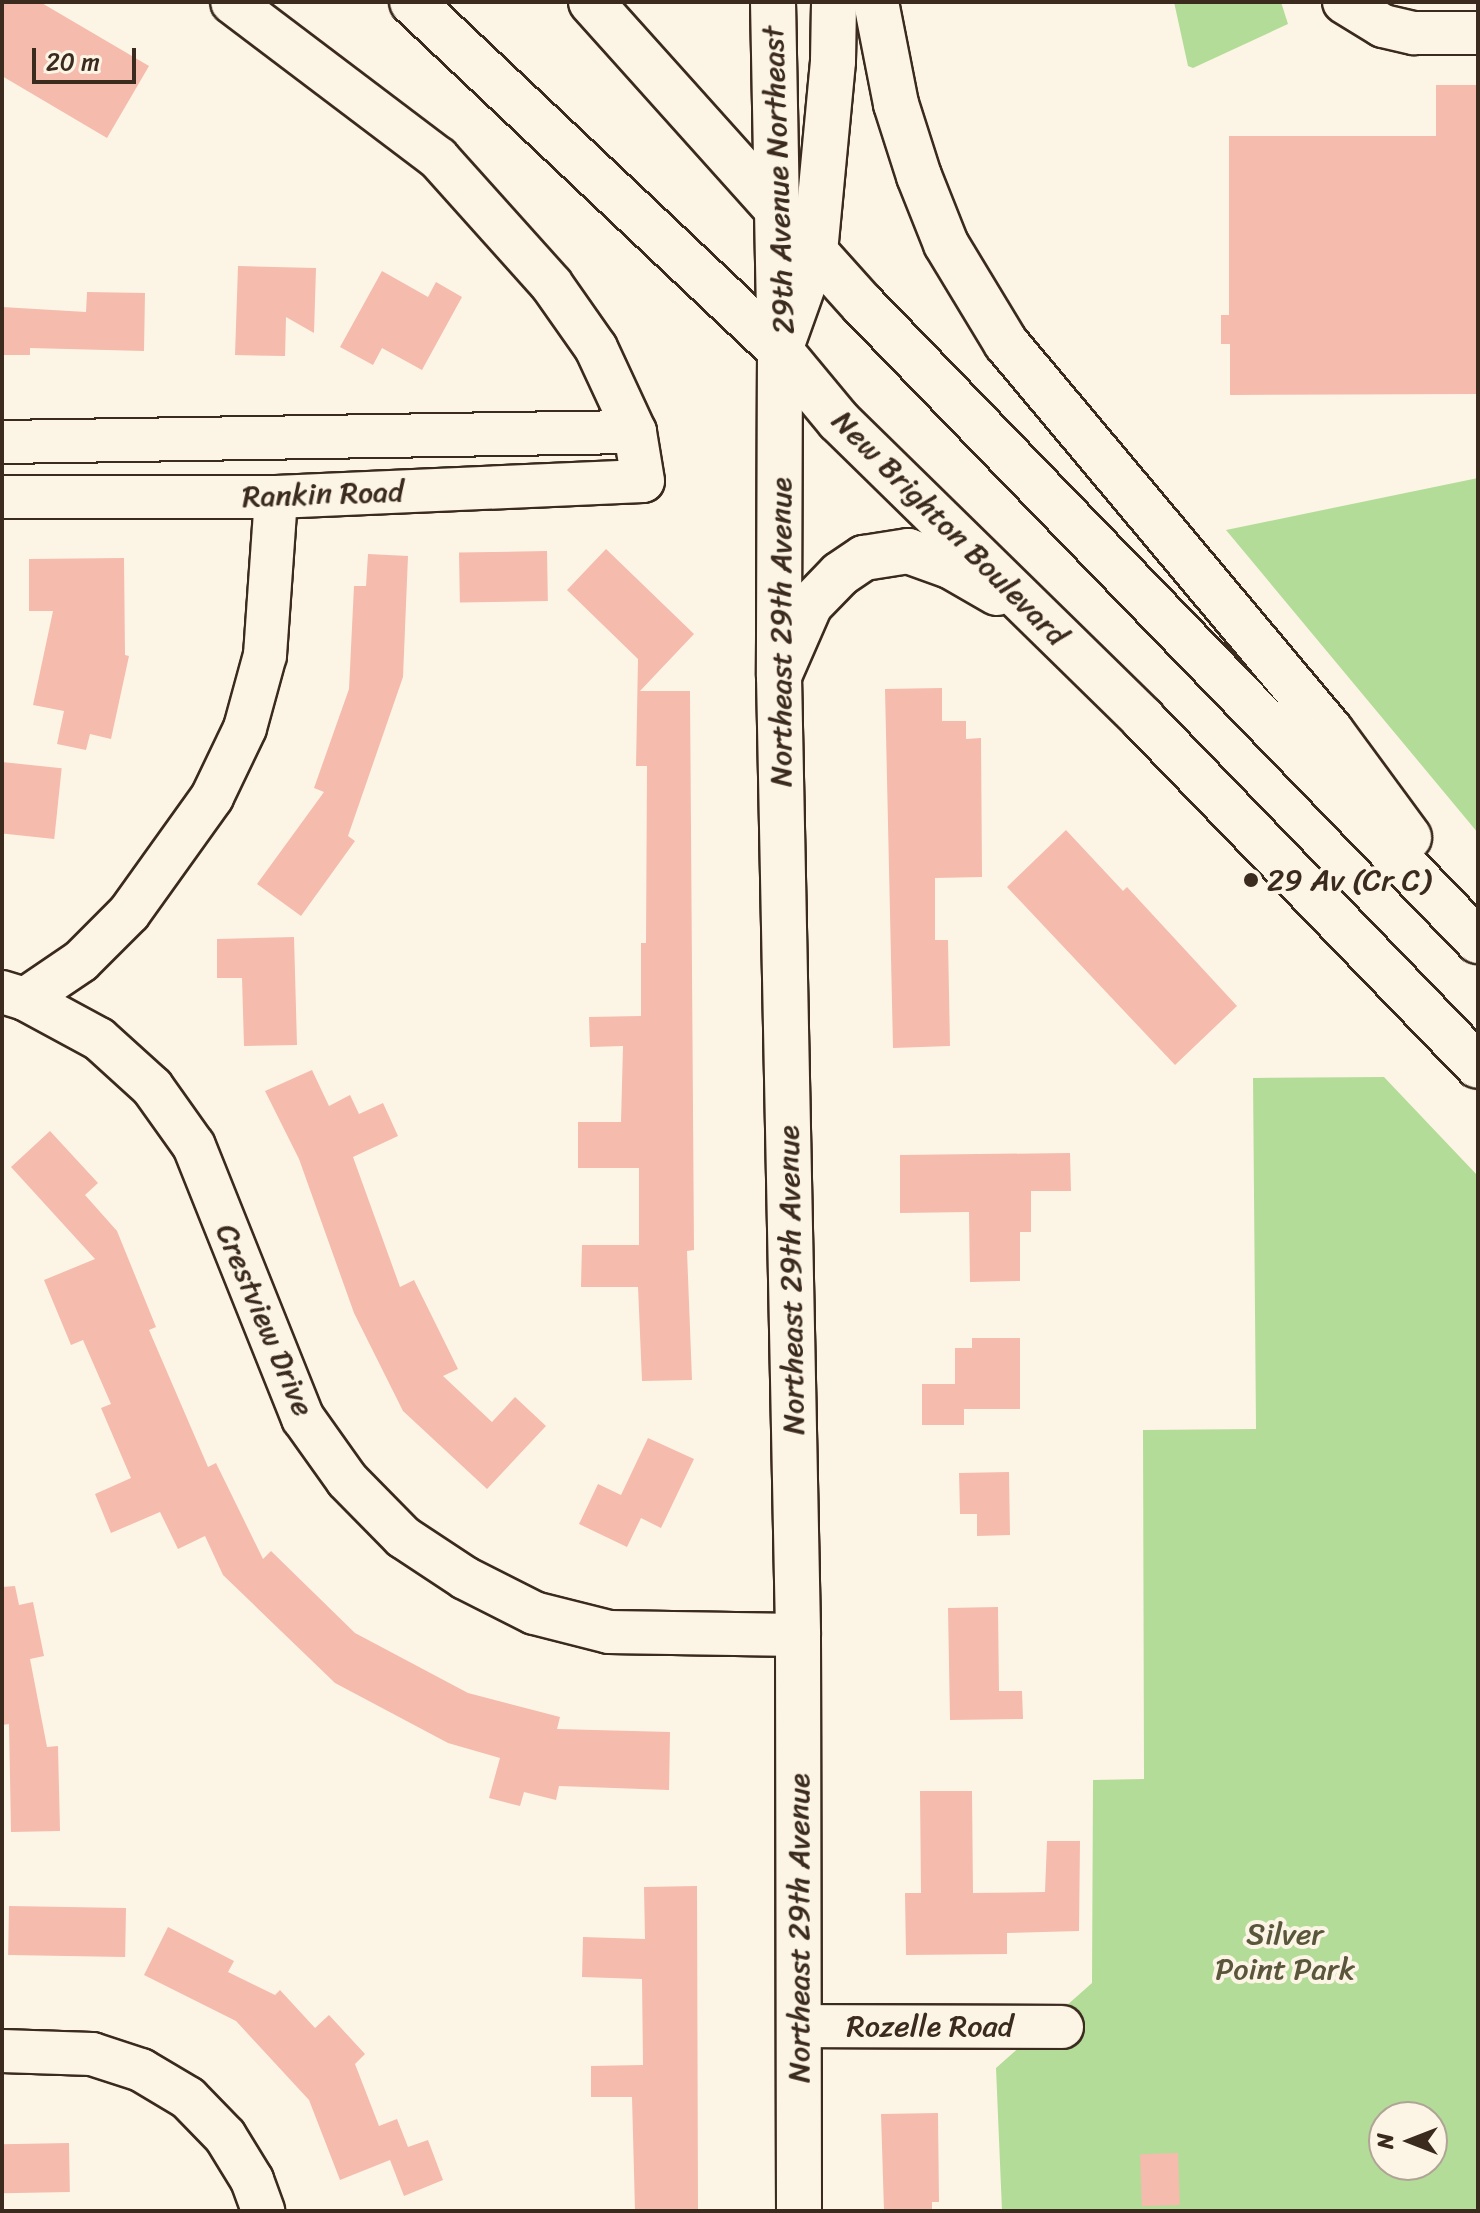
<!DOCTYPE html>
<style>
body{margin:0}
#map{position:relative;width:1480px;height:2213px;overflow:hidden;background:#fcf5e5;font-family:Sriracha,sans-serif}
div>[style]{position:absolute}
.green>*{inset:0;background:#b3dc98}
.building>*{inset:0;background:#f5bbad;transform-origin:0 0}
.roads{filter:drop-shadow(2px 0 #3b2a1e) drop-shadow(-2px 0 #3b2a1e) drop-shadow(0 2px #3b2a1e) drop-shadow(0 -2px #3b2a1e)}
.minor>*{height:42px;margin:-21px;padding:0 21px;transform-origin:21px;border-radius:21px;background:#fcf5e5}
.tertiary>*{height:44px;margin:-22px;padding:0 22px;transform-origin:22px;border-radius:22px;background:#fcf5e5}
.secondary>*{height:44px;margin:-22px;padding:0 22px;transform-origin:22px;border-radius:22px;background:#fcf5e5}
.dots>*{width:22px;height:22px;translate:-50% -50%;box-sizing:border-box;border:4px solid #fcf5e5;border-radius:50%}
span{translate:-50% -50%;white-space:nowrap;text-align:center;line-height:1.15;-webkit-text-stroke:8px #fcf5e5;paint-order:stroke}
.street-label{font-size:30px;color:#3b2a1e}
.poi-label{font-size:30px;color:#3b2a1e}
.left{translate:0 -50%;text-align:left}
.park-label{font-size:30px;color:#59563c}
.frame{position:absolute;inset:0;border:4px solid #3b2a1e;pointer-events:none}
.north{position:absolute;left:1368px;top:2101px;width:80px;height:80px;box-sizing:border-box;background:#fcf5e5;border:2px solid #afa495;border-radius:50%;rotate:270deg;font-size:22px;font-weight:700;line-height:32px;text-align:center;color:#3b2a1e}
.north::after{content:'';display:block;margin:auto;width:28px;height:36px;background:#3b2a1e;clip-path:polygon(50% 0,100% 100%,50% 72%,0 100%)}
.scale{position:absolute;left:32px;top:48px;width:104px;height:36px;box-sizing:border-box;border:4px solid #3b2a1e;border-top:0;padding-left:10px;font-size:24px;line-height:28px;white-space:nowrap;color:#3b2a1e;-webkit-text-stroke:6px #fcf5e5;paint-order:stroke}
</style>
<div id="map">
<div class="green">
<i style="clip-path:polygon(1174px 2px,1281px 2px,1288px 24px,1193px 68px,1188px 66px)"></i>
<i style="clip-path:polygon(1478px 478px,1478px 833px,1226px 530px)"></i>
<i style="clip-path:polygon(evenodd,1384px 1077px,1478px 1176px,1478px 2211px,1002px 2211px,996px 2068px,1092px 1983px,1093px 1780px,1144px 1779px,1143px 1430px,1256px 1429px,1253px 1078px,1384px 1077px,1384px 2117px,1432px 2117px,1432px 2165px,1384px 2165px,1384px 2117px)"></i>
</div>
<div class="building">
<i style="clip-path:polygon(2px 2px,40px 2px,149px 66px,107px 138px,2px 76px)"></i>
<i style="clip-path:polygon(1436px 85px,1478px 85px,1478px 394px,1230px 395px,1230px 344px,1221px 344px,1221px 315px,1229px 315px,1229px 136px,1436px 136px)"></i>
<i style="clip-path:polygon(238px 266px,316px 268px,314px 333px,286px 317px,285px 356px,235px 355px)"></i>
<i style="clip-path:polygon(382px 271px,428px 297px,436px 282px,462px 297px,422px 370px,382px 348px,373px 365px,340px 347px)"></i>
<i style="clip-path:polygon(87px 292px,145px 293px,144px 351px,30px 348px,30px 355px,2px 355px,2px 307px,86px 312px)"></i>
<i style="clip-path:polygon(606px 549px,694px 634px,640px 691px,690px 691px,694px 1250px,687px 1251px,692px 1380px,642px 1381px,638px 1287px,581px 1287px,582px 1245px,639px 1245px,639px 1168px,578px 1168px,578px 1122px,621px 1122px,623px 1046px,590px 1047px,589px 1017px,641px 1016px,641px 943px,646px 943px,647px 766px,636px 766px,638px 659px,567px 590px)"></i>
<i style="left:547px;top:551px;width:50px;height:88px;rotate:89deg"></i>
<i style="clip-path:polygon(368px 554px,408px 556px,403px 677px,348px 836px,355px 841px,301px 916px,257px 884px,324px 792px,314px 788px,349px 689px,354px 586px,366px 586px)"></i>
<i style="clip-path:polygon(124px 558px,125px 655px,129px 656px,111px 739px,90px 734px,86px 750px,57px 744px,64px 711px,33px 705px,53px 611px,29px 611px,29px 559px)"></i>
<i style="clip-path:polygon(942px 688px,942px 721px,966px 721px,966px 739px,981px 738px,982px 877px,935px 878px,935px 940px,948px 940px,950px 1046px,893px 1048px,885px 689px)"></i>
<i style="left:2px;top:762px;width:60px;height:71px;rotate:6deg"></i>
<i style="clip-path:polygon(1066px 830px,1123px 891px,1127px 887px,1237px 1006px,1175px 1065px,1007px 887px)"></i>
<i style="clip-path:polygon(294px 937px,297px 1045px,244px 1046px,242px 978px,217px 978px,217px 939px)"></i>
<i style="clip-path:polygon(312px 1070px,329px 1106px,350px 1095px,359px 1114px,383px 1103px,398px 1136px,353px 1157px,400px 1287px,414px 1280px,458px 1369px,443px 1376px,492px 1422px,515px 1397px,546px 1426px,487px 1489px,403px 1411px,354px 1313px,299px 1159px,265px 1091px)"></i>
<i style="clip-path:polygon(50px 1131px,98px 1183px,85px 1195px,117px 1231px,156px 1327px,149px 1330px,208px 1467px,216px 1463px,263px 1559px,271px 1551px,355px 1633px,468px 1693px,560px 1717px,557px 1729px,670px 1732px,669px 1790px,559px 1786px,556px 1800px,524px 1792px,520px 1806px,489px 1798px,500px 1758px,448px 1743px,335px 1683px,223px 1575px,205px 1536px,178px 1549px,160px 1512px,111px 1533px,95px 1494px,131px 1478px,101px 1408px,111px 1404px,83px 1340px,71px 1345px,44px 1280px,95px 1259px,11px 1167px)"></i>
<i style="clip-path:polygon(1070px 1153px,1071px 1191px,1031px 1191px,1031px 1232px,1020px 1232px,1020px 1281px,970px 1282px,969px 1212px,900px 1213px,900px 1155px)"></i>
<i style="clip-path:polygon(972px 1338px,1020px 1338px,1020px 1409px,964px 1409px,964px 1425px,922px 1425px,922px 1384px,955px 1384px,955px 1348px,972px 1348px)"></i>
<i style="clip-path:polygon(648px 1438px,694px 1459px,661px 1528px,641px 1518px,627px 1547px,579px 1524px,598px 1484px,621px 1495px)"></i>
<i style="clip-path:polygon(1009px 1472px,1010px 1535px,977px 1536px,977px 1514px,960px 1514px,959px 1473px)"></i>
<i style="clip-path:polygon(15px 1586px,19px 1605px,33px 1602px,44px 1656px,30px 1659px,47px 1747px,58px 1746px,60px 1831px,11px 1832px,9px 1724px,2px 1725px,2px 1587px)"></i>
<i style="clip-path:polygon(998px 1607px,999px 1691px,1022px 1691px,1023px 1719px,950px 1720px,948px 1608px)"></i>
<i style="clip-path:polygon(920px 1791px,972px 1791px,973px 1893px,1045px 1892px,1047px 1841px,1080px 1841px,1079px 1931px,1007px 1933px,1007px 1954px,906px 1955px,905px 1893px,921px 1893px)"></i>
<i style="clip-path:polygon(697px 1886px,698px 2211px,635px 2211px,632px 2097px,591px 2097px,591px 2066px,643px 2065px,642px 1979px,582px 1977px,583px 1937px,645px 1939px,644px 1887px)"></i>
<i style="left:9px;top:1906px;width:117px;height:49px;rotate:1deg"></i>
<i style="clip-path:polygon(168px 1927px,234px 1961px,228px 1972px,275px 1995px,280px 1990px,315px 2028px,329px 2015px,365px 2054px,355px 2064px,379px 2126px,397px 2119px,408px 2147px,428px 2140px,443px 2180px,404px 2196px,390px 2160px,340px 2180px,309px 2100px,236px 2021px,144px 1975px)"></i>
<i style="clip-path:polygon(938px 2113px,939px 2202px,932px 2202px,932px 2211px,884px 2211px,881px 2114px)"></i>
<i style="left:69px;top:2143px;width:49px;height:67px;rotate:89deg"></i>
<i style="left:1178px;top:2153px;width:52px;height:38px;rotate:88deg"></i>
</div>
<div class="roads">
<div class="minor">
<i style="left:1344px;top:2px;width:46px;rotate:31.6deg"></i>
<i style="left:1383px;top:26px;width:32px;rotate:13deg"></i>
<i style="left:1414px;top:33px;width:64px"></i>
<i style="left:2px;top:442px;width:633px;rotate:-0.91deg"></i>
<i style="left:2px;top:497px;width:274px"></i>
<i style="left:276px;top:497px;width:367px;rotate:-2.5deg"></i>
<i style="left:643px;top:481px;width:50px;rotate:-99.3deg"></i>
<i style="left:635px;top:432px;width:93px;rotate:-114.9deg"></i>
<i style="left:596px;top:348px;width:78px;rotate:-125.1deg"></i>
<i style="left:551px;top:284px;width:169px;rotate:-131.9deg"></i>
<i style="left:438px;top:158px;width:258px;rotate:-142.9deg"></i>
<i style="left:2px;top:992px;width:24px;rotate:17deg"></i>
<i style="left:25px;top:999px;width:84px;rotate:28.4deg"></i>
<i style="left:99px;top:1039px;width:72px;rotate:42.2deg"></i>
<i style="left:152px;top:1087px;width:72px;rotate:54.6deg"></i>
<i style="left:194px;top:1146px;width:293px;rotate:68.2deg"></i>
<i style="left:303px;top:1418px;width:76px;rotate:54.6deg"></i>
<i style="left:347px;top:1480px;width:80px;rotate:45.5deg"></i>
<i style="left:403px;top:1537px;width:74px;rotate:33.5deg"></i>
<i style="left:465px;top:1578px;width:77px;rotate:26.9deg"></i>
<i style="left:534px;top:1613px;width:77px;rotate:14.2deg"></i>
<i style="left:609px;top:1632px;width:189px;rotate:0.9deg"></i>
<i style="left:25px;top:999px;width:68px;rotate:-34.2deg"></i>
<i style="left:81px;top:961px;width:68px;rotate:-45deg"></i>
<i style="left:129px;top:913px;width:143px;rotate:-54.4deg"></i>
<i style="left:212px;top:797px;width:76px;rotate:-64.4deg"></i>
<i style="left:245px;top:728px;width:76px;rotate:-74.7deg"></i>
<i style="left:265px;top:655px;width:158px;rotate:-86deg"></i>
<i style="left:798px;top:2026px;width:264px;rotate:0.2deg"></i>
<i style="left:2px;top:2051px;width:90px;rotate:1.9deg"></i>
<i style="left:92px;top:2054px;width:52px;rotate:18.1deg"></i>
<i style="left:141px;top:2070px;width:55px;rotate:30.8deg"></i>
<i style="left:188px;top:2098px;width:53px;rotate:45.8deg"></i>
<i style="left:225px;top:2136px;width:52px;rotate:58.5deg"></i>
<i style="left:252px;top:2180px;width:33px;rotate:70deg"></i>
</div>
<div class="tertiary">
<i style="left:780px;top:350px;width:326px;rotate:90.2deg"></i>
<i style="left:779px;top:676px;width:959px;rotate:88.86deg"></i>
<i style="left:798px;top:1635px;width:576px;rotate:89.9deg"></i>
</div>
<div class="secondary">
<i style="left:412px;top:2px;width:506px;rotate:43.4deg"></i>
<i style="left:780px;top:350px;width:92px;rotate:50.3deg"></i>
<i style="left:839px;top:421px;width:426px;rotate:44.4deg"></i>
<i style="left:1143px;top:719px;width:482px;rotate:46deg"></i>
<i style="left:591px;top:2px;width:407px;rotate:48.1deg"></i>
<i style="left:863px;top:305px;width:885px;rotate:45.96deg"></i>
<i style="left:773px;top:2px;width:325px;rotate:88.9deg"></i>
<i style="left:876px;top:2px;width:104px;rotate:78.9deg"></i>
<i style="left:896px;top:104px;width:76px;rotate:72.3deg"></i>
<i style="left:919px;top:176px;width:73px;rotate:68.3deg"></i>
<i style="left:946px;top:244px;width:116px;rotate:58.8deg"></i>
<i style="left:1006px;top:343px;width:506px;rotate:50.05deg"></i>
<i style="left:1331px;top:731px;width:132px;rotate:53.7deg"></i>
<i style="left:780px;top:350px;width:104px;rotate:-70.3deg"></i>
<i style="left:815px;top:252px;width:192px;rotate:-84.6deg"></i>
<i style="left:833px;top:61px;width:59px;rotate:-89deg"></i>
<i style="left:779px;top:676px;width:77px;rotate:-66.4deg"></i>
<i style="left:810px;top:605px;width:43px;rotate:-45.9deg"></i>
<i style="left:840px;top:574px;width:29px;rotate:-34deg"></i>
<i style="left:864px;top:558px;width:45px;rotate:-9deg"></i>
<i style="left:908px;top:551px;width:45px;rotate:19.7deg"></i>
<i style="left:950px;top:566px;width:54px;rotate:29.9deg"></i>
</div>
</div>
<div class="dots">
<i style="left:1251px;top:880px;background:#3b2a1e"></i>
</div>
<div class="street-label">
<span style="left:778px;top:180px;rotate:-92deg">29th Avenue Northeast</span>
<span style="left:323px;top:494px;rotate:-2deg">Rankin Road</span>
<span style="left:950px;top:528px;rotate:45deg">New Brighton Boulevard</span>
<span style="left:781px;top:632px;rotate:-90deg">Northeast 29th Avenue</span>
<span style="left:791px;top:1280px;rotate:-91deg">Northeast 29th Avenue</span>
<span style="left:265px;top:1320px;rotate:67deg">Crestview Drive</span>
<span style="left:799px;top:1928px;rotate:-90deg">Northeast 29th Avenue</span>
<span style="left:930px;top:2026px">Rozelle Road</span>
</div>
<div class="poi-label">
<span class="left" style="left:1267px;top:880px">29 Av (Cr C)</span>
</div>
<div class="park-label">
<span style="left:1285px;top:1951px">Silver<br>Point Park</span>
</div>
<div class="frame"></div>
<div class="north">N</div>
<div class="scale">20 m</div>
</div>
